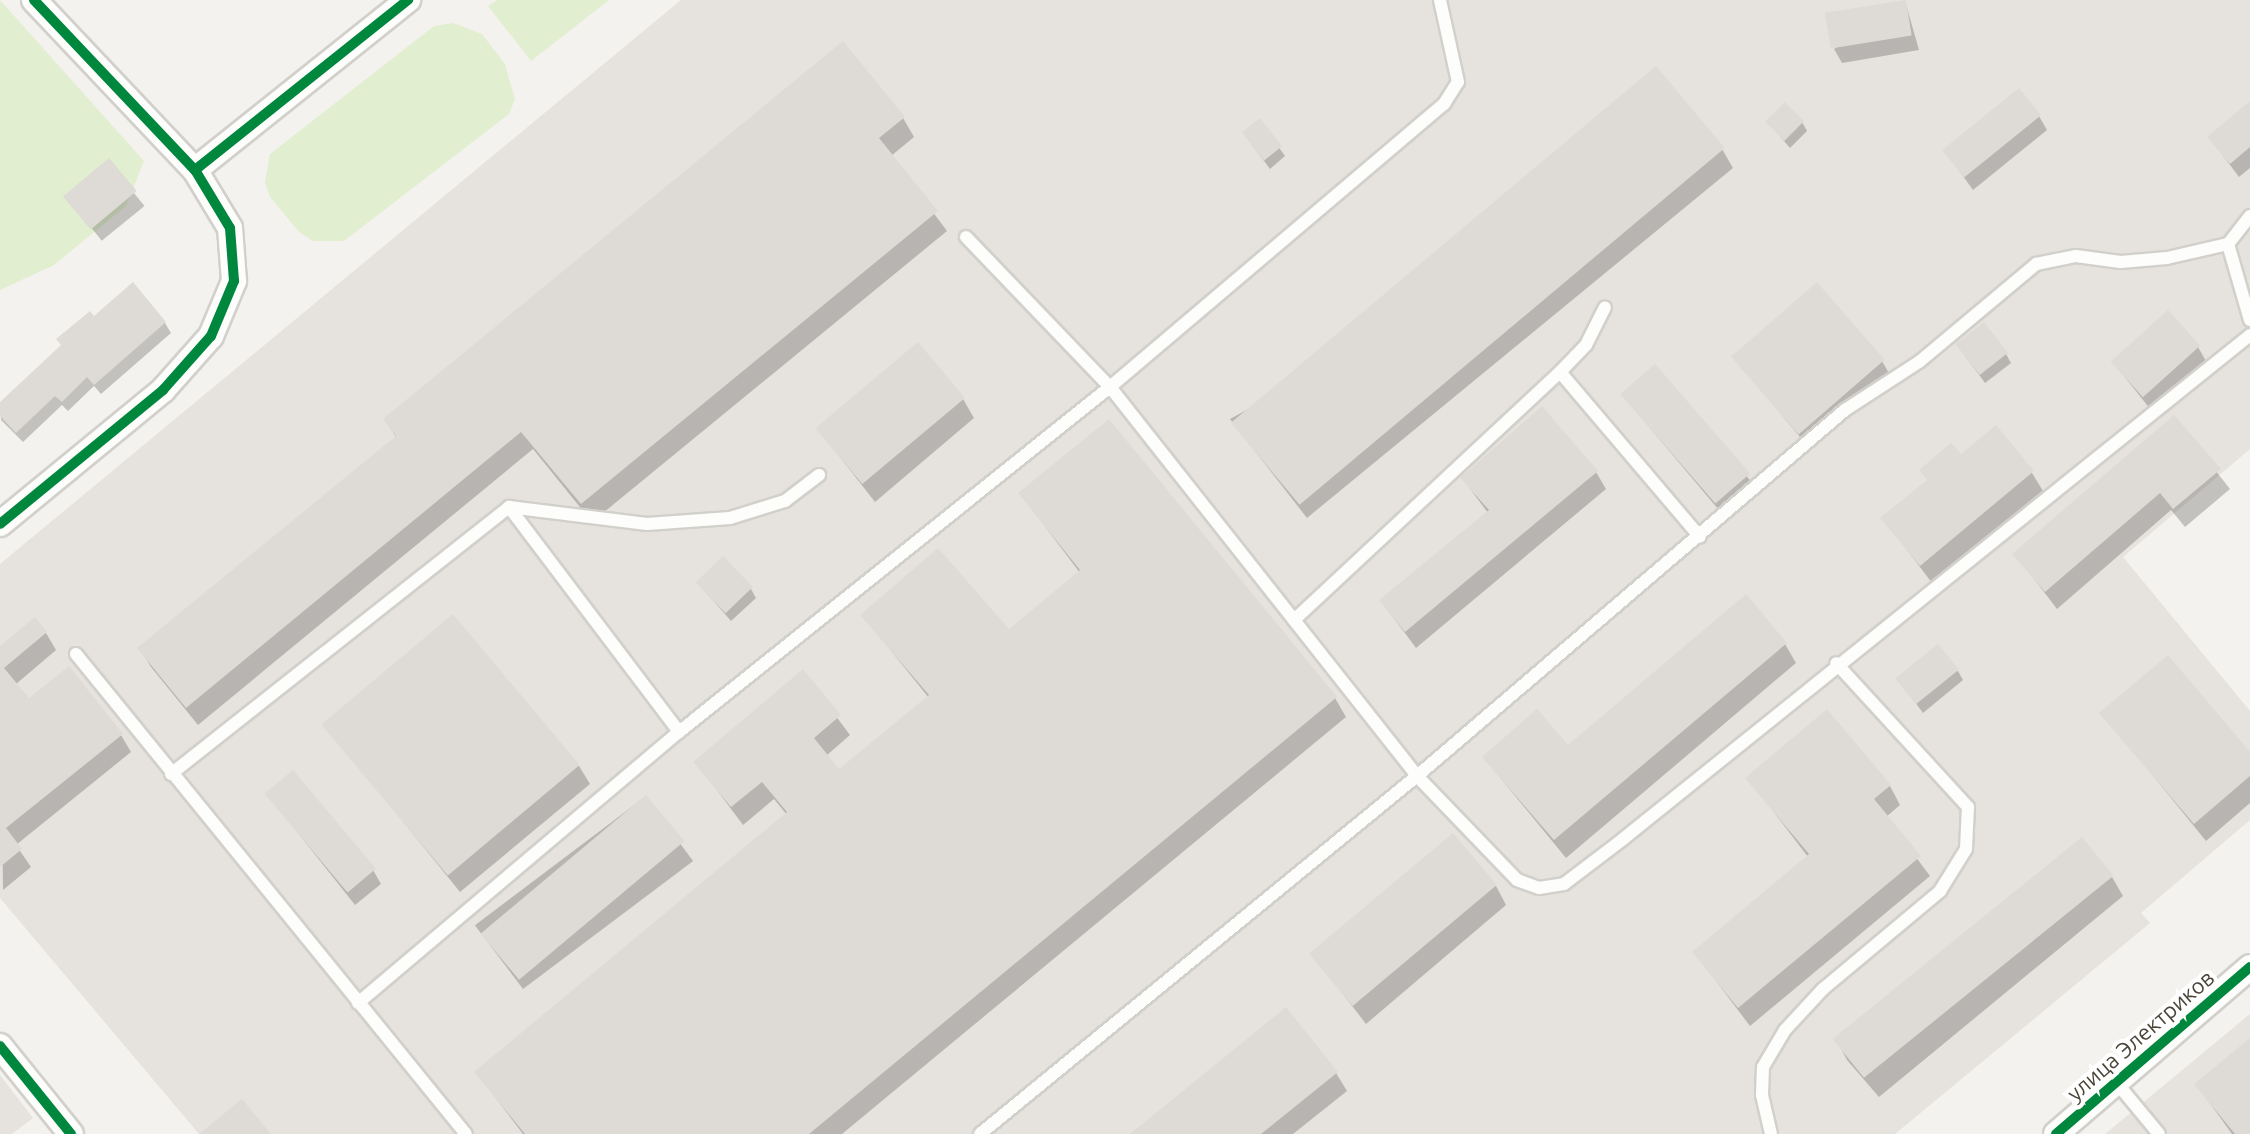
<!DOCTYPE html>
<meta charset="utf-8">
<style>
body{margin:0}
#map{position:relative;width:2250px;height:1134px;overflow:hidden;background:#f4f2ee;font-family:Ubuntu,sans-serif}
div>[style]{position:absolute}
.industrial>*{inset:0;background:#e6e2de}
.green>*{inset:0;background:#e1eecf}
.parking>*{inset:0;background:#e6e3df}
.shadow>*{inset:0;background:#0003;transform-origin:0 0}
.building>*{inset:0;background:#dedbd6;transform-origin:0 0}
.roads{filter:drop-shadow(2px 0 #d2d0cb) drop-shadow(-2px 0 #d2d0cb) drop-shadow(0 2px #d2d0cb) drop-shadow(0 -2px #d2d0cb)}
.lane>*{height:12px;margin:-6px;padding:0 6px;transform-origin:6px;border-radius:6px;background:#fdfdfc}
.street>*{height:24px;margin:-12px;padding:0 12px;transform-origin:12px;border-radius:12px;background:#fdfdfc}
.cycleway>*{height:10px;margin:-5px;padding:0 5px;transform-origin:5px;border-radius:5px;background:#00873e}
span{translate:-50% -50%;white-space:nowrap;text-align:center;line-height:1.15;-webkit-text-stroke:8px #fff;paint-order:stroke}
.street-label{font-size:22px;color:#4b4439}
</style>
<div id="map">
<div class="industrial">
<i style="clip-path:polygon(681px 0,2250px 0,2250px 449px,2123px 557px,2250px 711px,2250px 820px,2141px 913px,2150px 923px,1895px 1134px,199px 1134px,0 898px,0 564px)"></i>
<i style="clip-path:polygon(2250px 1014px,2250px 1134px,2105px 1134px)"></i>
</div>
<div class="green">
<i style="clip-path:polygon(0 0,144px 161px,126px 206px,54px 265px,0 290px)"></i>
<i style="clip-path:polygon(497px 0,609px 0,531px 61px,488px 6px)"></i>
<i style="clip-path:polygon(453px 23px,482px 34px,505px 64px,515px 99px,509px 114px,344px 241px,313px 241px,299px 232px,270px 197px,265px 182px,270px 154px,434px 26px)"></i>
</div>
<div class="parking">
<i style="clip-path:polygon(0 1075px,33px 1118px,12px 1134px,0 1134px)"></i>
</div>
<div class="shadow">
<i style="clip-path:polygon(1905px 1px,1919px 50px,1842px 63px,1834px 49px)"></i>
<i style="clip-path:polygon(2250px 103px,2250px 168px,2239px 177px,2209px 137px)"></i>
<i style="clip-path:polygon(2039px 116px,2047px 130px,1973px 190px,1945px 151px)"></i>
<i style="clip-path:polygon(903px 118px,914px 137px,891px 156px,947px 231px,592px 522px,533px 449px,198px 725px,151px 667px,140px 649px,396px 437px,385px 420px)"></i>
<i style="clip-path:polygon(1260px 121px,1285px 156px,1270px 169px,1250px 142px)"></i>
<i style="clip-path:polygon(1767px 121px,1802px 122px,1807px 131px,1790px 148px)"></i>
<i style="clip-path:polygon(1722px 149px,1733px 168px,1307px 518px,1230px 419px)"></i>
<i style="left:108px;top:161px;width:58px;height:55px;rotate:51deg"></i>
<i style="clip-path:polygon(94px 318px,165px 323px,171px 333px,101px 394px,94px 386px,68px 411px,62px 405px,23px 442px,1px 420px,0 405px)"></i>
<i style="clip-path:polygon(2198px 347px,2206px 361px,2151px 410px,2112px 361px)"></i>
<i style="clip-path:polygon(1963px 353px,2006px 354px,2011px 363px,1985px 383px)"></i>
<i style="clip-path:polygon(1732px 355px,1882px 361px,1890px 375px,1805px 443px)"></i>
<i style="left:1655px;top:367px;width:160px;height:43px;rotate:50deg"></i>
<i style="clip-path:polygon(963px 399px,974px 418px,875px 502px,818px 429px)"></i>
<i style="clip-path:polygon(2174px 418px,2230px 489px,2185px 527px,2171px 510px,2057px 609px,2015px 554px)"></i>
<i style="clip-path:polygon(1960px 457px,2032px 473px,2043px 491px,1932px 583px,1883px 518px)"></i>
<i style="clip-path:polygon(1596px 472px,1606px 489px,1416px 648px,1381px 601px,1488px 513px,1462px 478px)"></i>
<i style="clip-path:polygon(1020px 493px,1335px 698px,1346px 717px,842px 1134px,523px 1134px,476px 1072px,787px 815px,774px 799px,743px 825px,696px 762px,803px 672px,850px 735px,826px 756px,839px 772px,929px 698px,863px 616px,1009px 632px,1080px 573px)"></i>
<i style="clip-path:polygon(697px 582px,751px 589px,756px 598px,731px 621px)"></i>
<i style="clip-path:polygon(46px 633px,56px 650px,15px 685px,29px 701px,121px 735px,131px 752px,16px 845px,31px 867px,3px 890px,0 648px)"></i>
<i style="clip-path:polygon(1785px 644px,1796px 663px,1566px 858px,1484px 758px,1567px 747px)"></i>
<i style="clip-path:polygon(1958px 671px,1963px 680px,1923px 713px,1899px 680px)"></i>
<i style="clip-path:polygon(1827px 712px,1890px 786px,1900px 805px,1886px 817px,1930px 876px,1750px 1026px,1694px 952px,1808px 857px,1748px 778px)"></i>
<i style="clip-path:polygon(2102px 713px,2250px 756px,2250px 803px,2206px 841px)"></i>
<i style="clip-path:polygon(325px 725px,579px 766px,590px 784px,460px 892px)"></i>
<i style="clip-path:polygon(267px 794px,373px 870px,381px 884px,355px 905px)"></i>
<i style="left:645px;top:797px;width:80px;height:213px;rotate:53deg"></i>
<i style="clip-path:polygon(2112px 877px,2123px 896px,1879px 1097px,1847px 1060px,1837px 1041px)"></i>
<i style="clip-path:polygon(1496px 886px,1506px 905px,1366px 1024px,1313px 955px)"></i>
<i style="clip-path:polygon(2250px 1041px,2250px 1134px,2232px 1134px,2196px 1084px)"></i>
<i style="clip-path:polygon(1336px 1073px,1347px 1091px,1293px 1134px,1134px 1134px)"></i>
</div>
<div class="building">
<i style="left:1906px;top:0;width:36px;height:82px;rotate:81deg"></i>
<i style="clip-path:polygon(843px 41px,905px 117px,879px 138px,938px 211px,581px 504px,521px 432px,186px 708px,137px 648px,396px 436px,383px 419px)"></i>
<i style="left:1656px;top:66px;width:107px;height:555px;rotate:50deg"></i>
<i style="left:2019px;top:88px;width:35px;height:99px;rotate:51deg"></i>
<i style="clip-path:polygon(2250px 101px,2250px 147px,2230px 164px,2207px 137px)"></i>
<i style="left:1785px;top:102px;width:27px;height:28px;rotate:45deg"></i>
<i style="left:1260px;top:118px;width:36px;height:23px;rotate:52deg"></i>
<i style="left:109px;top:158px;width:43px;height:60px;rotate:50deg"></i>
<i style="clip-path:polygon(133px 282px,166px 322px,94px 385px,87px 377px,62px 402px,55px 396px,16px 433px,0 416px,0 402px,61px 345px,56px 339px,90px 311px,94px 316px)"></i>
<i style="left:1817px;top:282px;width:103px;height:114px;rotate:49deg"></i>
<i style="left:2168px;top:310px;width:48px;height:77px;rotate:48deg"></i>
<i style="left:1984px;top:322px;width:39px;height:36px;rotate:52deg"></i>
<i style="left:918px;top:342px;width:73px;height:134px;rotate:50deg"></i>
<i style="left:1655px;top:364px;width:145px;height:46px;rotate:49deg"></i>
<i style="clip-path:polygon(1542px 406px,1598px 471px,1405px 632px,1379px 600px,1489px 510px,1460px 478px)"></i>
<i style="clip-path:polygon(2174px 415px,2221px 469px,2173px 509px,2160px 493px,2045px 592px,2012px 554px)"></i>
<i style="clip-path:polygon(1109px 419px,1337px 697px,809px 1134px,525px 1134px,474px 1072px,787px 812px,762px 782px,731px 807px,693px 762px,803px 669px,841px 715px,814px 738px,839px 769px,929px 695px,860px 615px,938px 548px,1009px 629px,1080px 570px,1018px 493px)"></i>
<i style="clip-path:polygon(1996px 425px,2034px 471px,1920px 566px,1880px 518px,1927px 480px,1919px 470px,1951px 443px,1961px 454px)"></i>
<i style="left:723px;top:556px;width:43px;height:38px;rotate:46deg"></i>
<i style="clip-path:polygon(1746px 594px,1787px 643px,1554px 840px,1482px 757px,1537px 709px,1568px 745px)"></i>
<i style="left:453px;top:614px;width:197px;height:172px;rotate:50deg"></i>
<i style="clip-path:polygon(35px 617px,47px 632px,4px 668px,29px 698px,69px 666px,123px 734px,6px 828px,22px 849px,0 867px,0 646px)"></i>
<i style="left:1938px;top:644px;width:33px;height:55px;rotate:51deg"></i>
<i style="clip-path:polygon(2168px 655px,2250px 752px,2250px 776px,2194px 824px,2099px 713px)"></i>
<i style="clip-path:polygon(1827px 709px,1891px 785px,1874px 799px,1921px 856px,1738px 1008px,1692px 952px,1809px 854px,1745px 778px)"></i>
<i style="left:293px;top:770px;width:129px;height:37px;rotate:50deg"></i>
<i style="left:646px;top:795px;width:60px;height:216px;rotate:50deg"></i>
<i style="left:1453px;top:833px;width:68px;height:188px;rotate:50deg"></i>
<i style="left:2082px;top:837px;width:50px;height:321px;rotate:51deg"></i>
<i style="clip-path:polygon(1286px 1007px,1338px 1072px,1261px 1134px,1130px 1134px)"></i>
<i style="clip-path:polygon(2250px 1038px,2250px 1134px,2235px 1134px,2194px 1084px)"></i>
<i style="clip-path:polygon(242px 1099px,271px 1134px,199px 1134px)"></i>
</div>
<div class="roads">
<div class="lane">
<i style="left:2250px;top:216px;width:36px;rotate:128deg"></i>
<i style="left:2228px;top:244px;width:79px;rotate:73.9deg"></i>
<i style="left:966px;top:237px;width:208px;rotate:46.2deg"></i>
<i style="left:1110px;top:387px;width:496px;rotate:51.7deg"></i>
<i style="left:1417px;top:776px;width:144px;rotate:46.1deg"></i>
<i style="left:1517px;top:880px;width:23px;rotate:20deg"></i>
<i style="left:1539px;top:888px;width:25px;rotate:-9deg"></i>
<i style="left:1564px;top:884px;width:74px;rotate:-37.3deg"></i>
<i style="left:1623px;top:839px;width:804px;rotate:-38.79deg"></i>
<i style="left:1560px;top:372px;width:216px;rotate:49.7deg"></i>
<i style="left:509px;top:507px;width:282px;rotate:52.9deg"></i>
<i style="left:1294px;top:620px;width:364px;rotate:-43deg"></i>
<i style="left:1560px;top:372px;width:37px;rotate:-46deg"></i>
<i style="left:1586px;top:345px;width:42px;rotate:-63.4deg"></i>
<i style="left:76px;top:654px;width:618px;rotate:50.91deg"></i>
<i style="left:171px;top:774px;width:431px;rotate:-38.3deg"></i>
<i style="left:509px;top:507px;width:139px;rotate:7deg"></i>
<i style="left:647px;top:524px;width:83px;rotate:-4.1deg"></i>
<i style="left:730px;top:518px;width:58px;rotate:-17.2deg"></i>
<i style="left:785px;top:501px;width:43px;rotate:-37.4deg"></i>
<i style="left:358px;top:1003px;width:420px;rotate:-40.2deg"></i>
<i style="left:679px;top:732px;width:552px;rotate:-38.68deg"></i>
<i style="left:1110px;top:387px;width:438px;rotate:-40.3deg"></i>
<i style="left:1444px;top:104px;width:26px;rotate:-58deg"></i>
<i style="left:1458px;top:82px;width:84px;rotate:-102.4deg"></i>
<i style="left:2116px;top:1082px;width:67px;rotate:50.4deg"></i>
<i style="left:980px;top:1134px;width:565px;rotate:-39.33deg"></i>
<i style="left:1417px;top:776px;width:563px;rotate:-40.54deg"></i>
<i style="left:1845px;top:410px;width:88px;rotate:-33deg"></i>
<i style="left:1919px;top:362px;width:153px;rotate:-39.9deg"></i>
<i style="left:2036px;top:264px;width:41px;rotate:-11.3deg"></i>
<i style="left:2076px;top:256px;width:45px;rotate:7.6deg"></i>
<i style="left:2121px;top:262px;width:46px;rotate:-5deg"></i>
<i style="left:2167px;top:258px;width:63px;rotate:-12.9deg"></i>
<i style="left:1771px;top:1134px;width:40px;rotate:-103deg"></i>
<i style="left:1762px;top:1095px;width:28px;rotate:-88deg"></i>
<i style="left:1763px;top:1067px;width:43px;rotate:-59.3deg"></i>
<i style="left:1785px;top:1030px;width:56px;rotate:-47.2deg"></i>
<i style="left:1823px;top:989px;width:153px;rotate:-39.9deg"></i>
<i style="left:1940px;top:891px;width:49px;rotate:-58.2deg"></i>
<i style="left:1966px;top:849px;width:42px;rotate:-87.3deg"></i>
<i style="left:1968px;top:807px;width:195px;rotate:-132.5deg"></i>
</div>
<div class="street">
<i style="left:34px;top:0;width:234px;rotate:46.6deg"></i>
<i style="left:195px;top:170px;width:273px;rotate:-38.6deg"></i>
<i style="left:0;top:524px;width:211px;rotate:-39.4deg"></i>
<i style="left:163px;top:390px;width:72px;rotate:-48.4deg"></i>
<i style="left:211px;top:336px;width:60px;rotate:-67.3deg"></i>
<i style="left:234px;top:281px;width:53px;rotate:-94.3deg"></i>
<i style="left:230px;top:228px;width:68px;rotate:-121.1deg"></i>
<i style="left:0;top:1046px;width:113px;rotate:51.1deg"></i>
<i style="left:2056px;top:1134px;width:256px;rotate:-40.7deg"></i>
</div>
</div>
<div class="cycleway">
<i style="left:34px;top:0;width:234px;rotate:46.6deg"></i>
<i style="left:195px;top:170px;width:273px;rotate:-38.6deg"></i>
<i style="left:0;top:524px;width:211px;rotate:-39.4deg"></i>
<i style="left:163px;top:390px;width:72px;rotate:-48.4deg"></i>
<i style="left:211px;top:336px;width:60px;rotate:-67.3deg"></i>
<i style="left:234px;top:281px;width:53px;rotate:-94.3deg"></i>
<i style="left:230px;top:228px;width:68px;rotate:-121.1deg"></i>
<i style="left:0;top:1046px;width:113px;rotate:51.1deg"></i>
<i style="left:2056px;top:1134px;width:256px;rotate:-40.7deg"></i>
</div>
<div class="street-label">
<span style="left:2140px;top:1035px;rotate:-41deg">улица Электриков</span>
</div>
</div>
